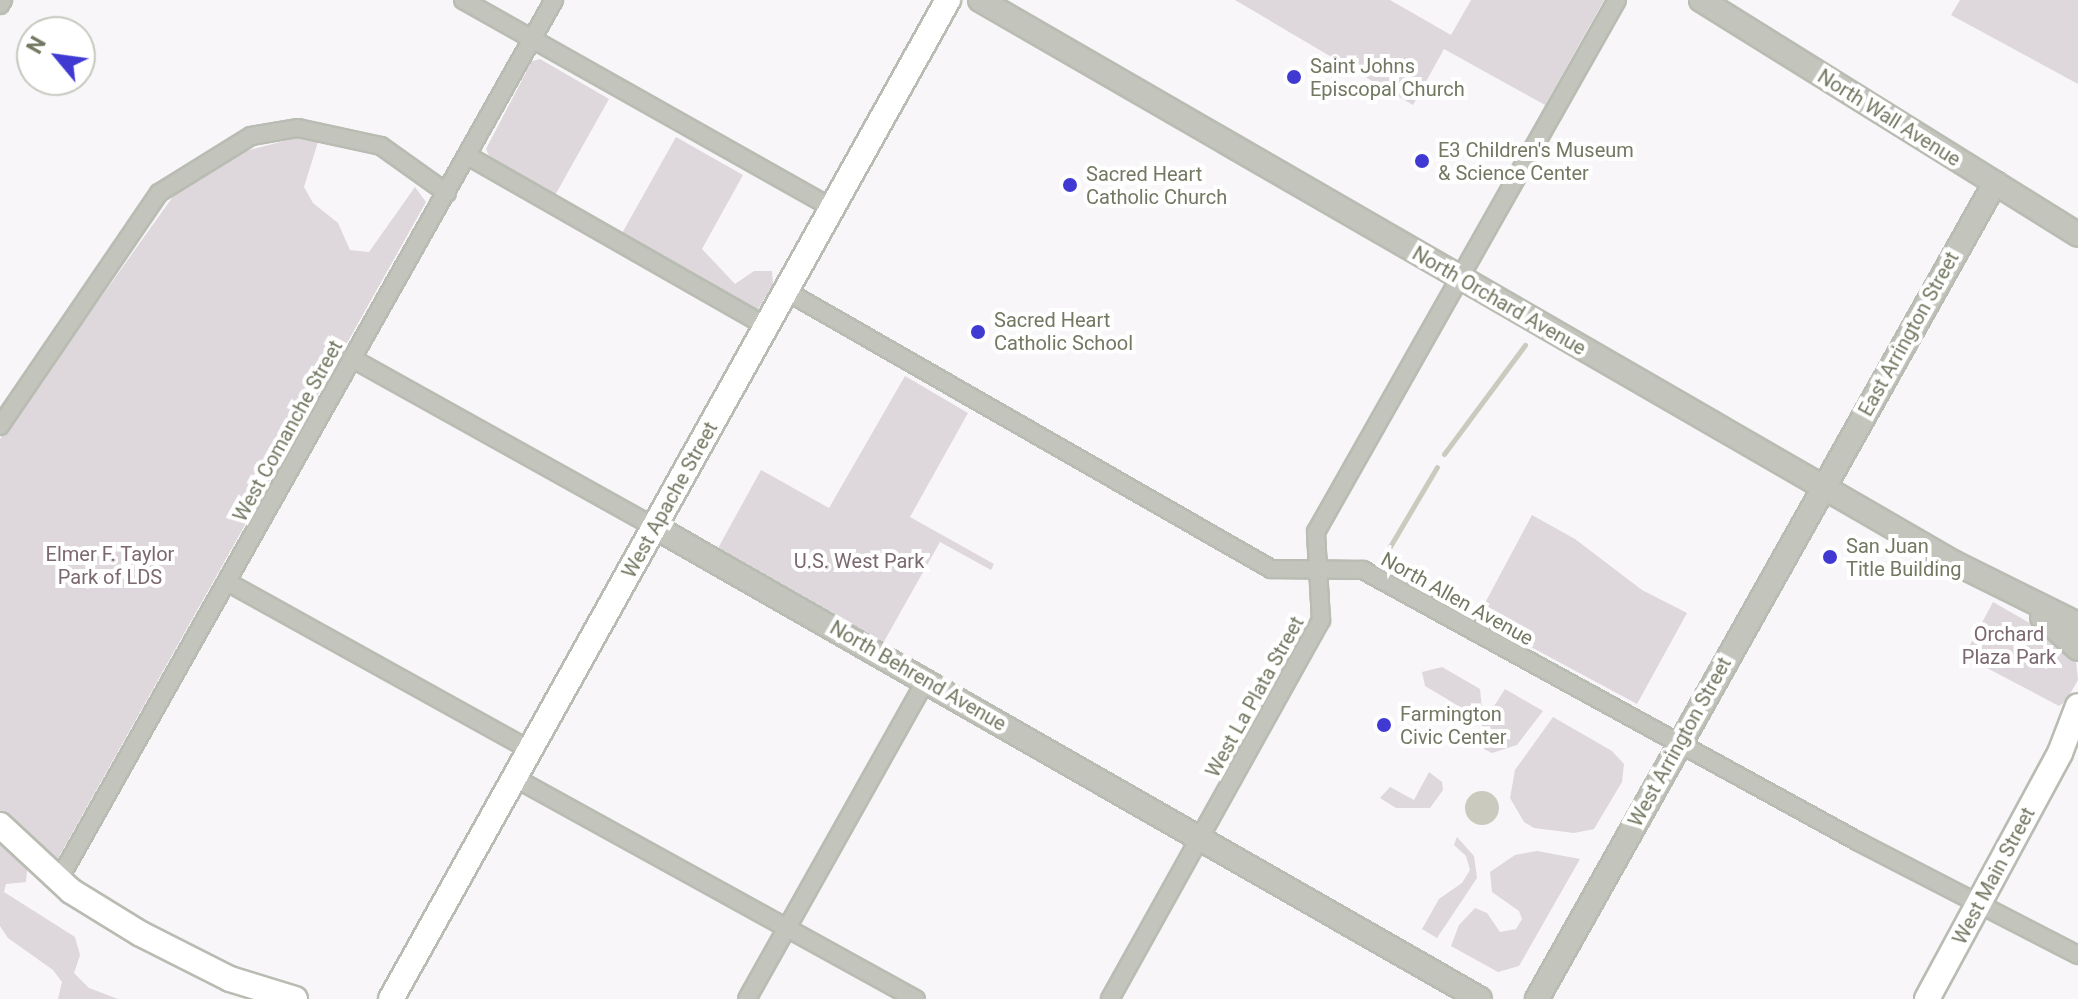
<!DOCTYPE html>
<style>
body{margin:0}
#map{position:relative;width:2078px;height:999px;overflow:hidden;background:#f8f6f8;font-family:Roboto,sans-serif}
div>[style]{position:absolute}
.green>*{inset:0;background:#ded7dc}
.water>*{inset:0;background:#cacbbe}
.round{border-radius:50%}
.stream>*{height:5px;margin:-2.5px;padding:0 2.5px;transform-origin:2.5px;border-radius:2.5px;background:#cacbbe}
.roads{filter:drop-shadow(2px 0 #b9bcb2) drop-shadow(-2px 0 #b9bcb2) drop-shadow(0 2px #b9bcb2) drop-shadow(0 -2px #b9bcb2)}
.minor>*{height:16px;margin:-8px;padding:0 8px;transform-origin:8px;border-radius:8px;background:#c3c5bd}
.tertiary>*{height:22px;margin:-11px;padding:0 11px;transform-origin:11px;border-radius:11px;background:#c3c5bd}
.secondary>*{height:24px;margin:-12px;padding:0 12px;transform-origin:12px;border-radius:12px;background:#fff}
.dots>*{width:22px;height:22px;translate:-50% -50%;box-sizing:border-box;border:4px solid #fff;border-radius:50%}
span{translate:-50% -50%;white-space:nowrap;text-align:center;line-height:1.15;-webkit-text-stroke:8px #fff;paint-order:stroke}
.poi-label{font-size:20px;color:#727861}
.left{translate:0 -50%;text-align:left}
.street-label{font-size:20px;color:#727861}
.park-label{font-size:20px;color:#7c6870}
.north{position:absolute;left:16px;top:16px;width:80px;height:80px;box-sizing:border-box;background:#fff;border:2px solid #c7c9c0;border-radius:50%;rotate:299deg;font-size:22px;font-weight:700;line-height:32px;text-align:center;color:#727861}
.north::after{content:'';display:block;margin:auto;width:28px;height:36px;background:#403ad3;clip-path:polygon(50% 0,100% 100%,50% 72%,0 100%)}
</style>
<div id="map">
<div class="green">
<i style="clip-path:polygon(1235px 0,1390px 0,1451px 35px,1471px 0,1604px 0,1545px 105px,1444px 49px,1413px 105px)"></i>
<i style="clip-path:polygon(1960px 0,2078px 0,2078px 84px,1951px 15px)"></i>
<i style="clip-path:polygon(540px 59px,609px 99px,554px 197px,491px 160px,486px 149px,532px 61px)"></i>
<i style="clip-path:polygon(676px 137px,743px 175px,702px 249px,735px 284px,754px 271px,772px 271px,773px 284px,757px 311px,621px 235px)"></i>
<i style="clip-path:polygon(296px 138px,318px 142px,304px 187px,313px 203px,338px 223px,350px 250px,369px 252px,415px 187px,426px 202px,56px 862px,27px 841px,0 812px,0 439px,179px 188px,238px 153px)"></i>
<i style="clip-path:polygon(905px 376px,968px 413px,910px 517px,994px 564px,991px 570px,940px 542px,882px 645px,717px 550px,761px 470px,829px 508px)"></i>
<i style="clip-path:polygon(1532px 515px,1575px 539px,1642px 590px,1687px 613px,1637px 704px,1477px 618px)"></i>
<i style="clip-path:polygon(1993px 602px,2056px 638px,2076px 660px,2078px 680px,2066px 701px,2059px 706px,1964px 656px)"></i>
<i style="clip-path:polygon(1442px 667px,1480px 689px,1482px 709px,1472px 703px,1467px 711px,1425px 686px,1422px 672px)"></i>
<i style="clip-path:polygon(1505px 689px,1543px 711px,1517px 745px,1492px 753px,1484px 749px,1482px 725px)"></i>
<i style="clip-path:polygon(1553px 717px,1612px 751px,1624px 764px,1622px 782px,1594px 829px,1574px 833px,1534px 828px,1524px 822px,1510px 798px,1515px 770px)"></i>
<i style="clip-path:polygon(1429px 772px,1442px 782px,1443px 790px,1430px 808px,1396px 808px,1380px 798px,1390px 787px,1414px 800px)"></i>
<i style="clip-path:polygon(1457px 837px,1474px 856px,1477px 878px,1437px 938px,1422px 929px,1439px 899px,1462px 883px,1470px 870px,1466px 856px,1454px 845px)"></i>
<i style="clip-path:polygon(0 841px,27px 870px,26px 882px,6px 884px,4px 892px,75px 937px,80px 955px,74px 973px,89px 988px,118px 999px,58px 999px,62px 982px,53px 970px,8px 938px,0 926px)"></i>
<i style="clip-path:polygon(1537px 851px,1580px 859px,1519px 966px,1498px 972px,1451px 946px,1459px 925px,1475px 908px,1487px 913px,1500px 932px,1516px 929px,1522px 919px,1519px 911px,1492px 892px,1490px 872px,1515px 855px)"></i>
</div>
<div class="water">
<i class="round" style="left:1465px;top:791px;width:34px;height:34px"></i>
</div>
<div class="stream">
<i style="left:1444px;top:454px;width:136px;rotate:-53.4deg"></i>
<i style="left:1382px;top:560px;width:108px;rotate:-59.4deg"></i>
</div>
<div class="roads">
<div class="minor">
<i style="left:463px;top:0;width:424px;rotate:29.4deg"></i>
<i style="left:0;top:5px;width:6px;rotate:-59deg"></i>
<i style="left:468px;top:156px;width:343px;rotate:29.7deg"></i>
<i style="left:786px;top:291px;width:559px;rotate:29.82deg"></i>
<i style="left:1271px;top:569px;width:92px;rotate:0.6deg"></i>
<i style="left:1363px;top:570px;width:566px;rotate:28.74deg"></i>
<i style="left:1859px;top:842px;width:246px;rotate:27.3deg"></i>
<i style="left:351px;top:358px;width:348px;rotate:29.1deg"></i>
<i style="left:0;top:426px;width:282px;rotate:-55.7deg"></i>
<i style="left:159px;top:193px;width:108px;rotate:-31.8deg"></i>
<i style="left:251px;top:136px;width:48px;rotate:-9.7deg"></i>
<i style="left:298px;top:128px;width:85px;rotate:12.2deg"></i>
<i style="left:381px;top:146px;width:81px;rotate:35.5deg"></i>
<i style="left:227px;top:582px;width:346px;rotate:29deg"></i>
<i style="left:515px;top:778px;width:458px;rotate:28.9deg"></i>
<i style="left:58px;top:881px;width:1011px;rotate:-60.62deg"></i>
<i style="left:747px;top:999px;width:366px;rotate:-60.7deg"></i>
<i style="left:1110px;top:999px;width:434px;rotate:-60.9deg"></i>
<i style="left:1321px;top:620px;width:88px;rotate:-93.3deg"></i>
<i style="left:1316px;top:532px;width:611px;rotate:-60.5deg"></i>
</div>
<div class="tertiary">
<i style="left:980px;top:0;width:1124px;rotate:30.01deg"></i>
<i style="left:1953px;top:562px;width:140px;rotate:26.4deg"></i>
<i style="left:1701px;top:0;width:444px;rotate:31.9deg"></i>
<i style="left:655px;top:527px;width:950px;rotate:29.77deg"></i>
<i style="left:2042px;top:617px;width:48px;rotate:41.6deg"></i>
<i style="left:1537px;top:999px;width:936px;rotate:-60.7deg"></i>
</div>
<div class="secondary">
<i style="left:0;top:825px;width:97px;rotate:42.9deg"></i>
<i style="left:71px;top:891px;width:82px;rotate:31.6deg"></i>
<i style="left:141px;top:934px;width:100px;rotate:26.8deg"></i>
<i style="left:230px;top:979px;width:68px;rotate:17.1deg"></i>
<i style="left:391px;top:999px;width:1144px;rotate:-60.86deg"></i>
<i style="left:1927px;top:999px;width:280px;rotate:-61.6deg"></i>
<i style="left:2060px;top:753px;width:50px;rotate:-69deg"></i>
</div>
</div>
<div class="dots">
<i style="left:1294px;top:77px;background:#403ad3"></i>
<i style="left:1422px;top:161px;background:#403ad3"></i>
<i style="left:1070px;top:185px;background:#403ad3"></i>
<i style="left:978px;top:332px;background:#403ad3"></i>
<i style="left:1830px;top:557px;background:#403ad3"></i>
<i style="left:1384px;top:725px;background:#403ad3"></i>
</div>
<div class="poi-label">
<span class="left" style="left:1310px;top:78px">Saint Johns<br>Episcopal Church</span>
<span class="left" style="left:1438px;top:162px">E3 Children's Museum<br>&amp; Science Center</span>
<span class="left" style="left:1086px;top:186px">Sacred Heart<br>Catholic Church</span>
<span class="left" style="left:994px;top:332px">Sacred Heart<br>Catholic School</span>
<span class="left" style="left:1846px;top:558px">San Juan<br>Title Building</span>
<span class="left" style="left:1400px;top:726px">Farmington<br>Civic Center</span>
</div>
<div class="street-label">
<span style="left:1889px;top:118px;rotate:32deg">North Wall Avenue</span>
<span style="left:1499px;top:301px;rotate:30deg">North Orchard Avenue</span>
<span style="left:1909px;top:334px;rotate:-61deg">East Arrington Street</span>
<span style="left:288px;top:431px;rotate:-61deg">West Comanche Street</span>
<span style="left:670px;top:500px;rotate:-61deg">West Apache Street</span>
<span style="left:1457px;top:599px;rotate:29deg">North Allen Avenue</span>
<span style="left:918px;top:676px;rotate:30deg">North Behrend Avenue</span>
<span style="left:1255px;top:697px;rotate:-61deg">West La Plata Street</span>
<span style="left:1680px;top:742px;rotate:-61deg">West Arrington Street</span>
<span style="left:1994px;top:876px;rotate:-62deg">West Main Street</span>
</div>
<div class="park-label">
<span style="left:110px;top:566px">Elmer F. Taylor<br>Park of LDS</span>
<span style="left:859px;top:561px">U.S. West Park</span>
<span style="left:2009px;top:646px">Orchard<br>Plaza Park</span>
</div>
<div class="north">N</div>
</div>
